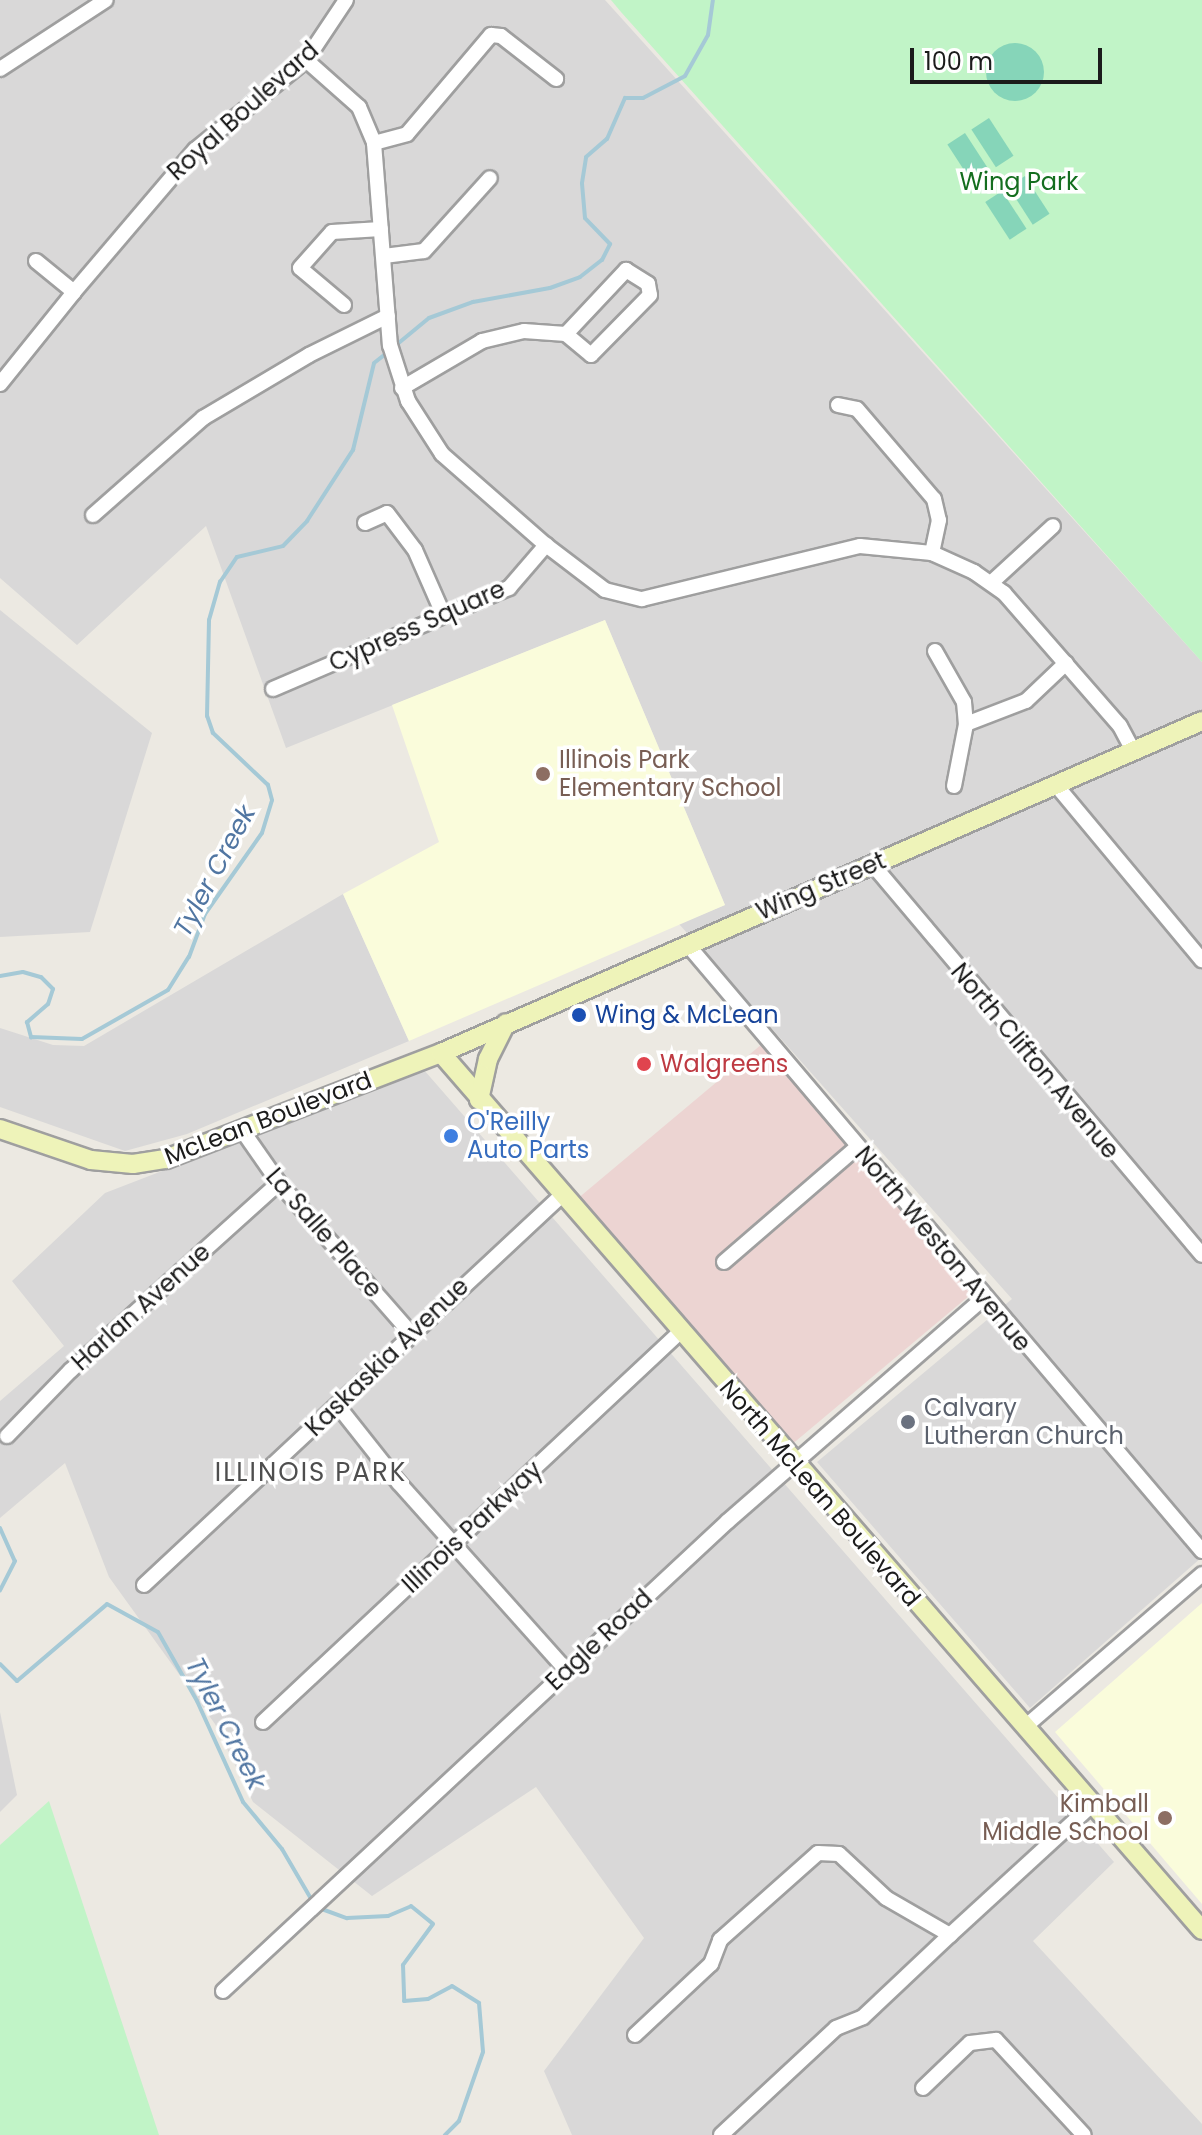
<!DOCTYPE html>
<style>
body{margin:0}
#map{position:relative;width:1202px;height:2135px;overflow:hidden;background:#ece9e2;font-family:Poppins,sans-serif}
div>[style]{position:absolute}
.residential>*{inset:0;background:#d9d8d8}
.commercial>*{inset:0;background:#ecd4d2;transform-origin:0 0}
.education>*{inset:0;background:#fafcdb}
.park>*{inset:0;background:#c1f4c7}
.pitch>*{inset:0;background:#86d5b9;transform-origin:0 0}
.round{border-radius:50%}
.stream>*{height:4px;margin:-2px;padding:0 2px;transform-origin:2px;border-radius:2px;background:#a5c9d6}
.roads{filter:drop-shadow(2px 0 #9f9f9f) drop-shadow(-2px 0 #9f9f9f) drop-shadow(0 2px #9f9f9f) drop-shadow(0 -2px #9f9f9f)}
.street>*{height:14px;margin:-7px;padding:0 7px;transform-origin:7px;border-radius:7px;background:#fff}
.secondary>*{height:18px;margin:-9px;padding:0 9px;transform-origin:9px;border-radius:9px;background:#eef3b9}
.dots>*{width:22px;height:22px;translate:-50% -50%;box-sizing:border-box;border:4px solid #fff;border-radius:50%}
span{translate:-50% -50%;white-space:nowrap;text-align:center;line-height:1.15;-webkit-text-stroke:7px #fff;paint-order:stroke}
.street-label{font-size:24px;color:#1b1b1b}
.park-label{font-size:24px;color:#146e1f}
.education-label{font-size:24px;color:#785e54}
.left{translate:0 -50%;text-align:left}
.right{translate:-100% -50%;text-align:right}
.transit-label{font-size:24px;color:#164399}
.health-label{font-size:24px;color:#be3a42}
.shop-label{font-size:24px;color:#366cbe}
.worship-label{font-size:24px;color:#5b616d}
.water-label{font-size:26px;color:#5176a2;font-style:italic}
.neighbourhood-label{font-size:26px;color:#4e4e4e;letter-spacing:2px}
.scale{position:absolute;left:910px;top:48px;width:192px;height:36px;box-sizing:border-box;border:4px solid #1b1b1b;border-top:0;padding-left:10px;font-size:24px;line-height:28px;white-space:nowrap;color:#1b1b1b;-webkit-text-stroke:6px #fff;paint-order:stroke}
</style>
<div id="map">
<div class="residential">
<i style="clip-path:polygon(0 0,605px 0,1202px 662px,1202px 1557px,1030px 1708px,817px 1462px,1012px 1299px,679px 924px,725px 905px,605px 620px,286px 748px,206px 526px,77px 645px,0 578px)"></i>
<i style="clip-path:polygon(0 610px,152px 733px,90px 932px,0 937px)"></i>
<i style="clip-path:polygon(343px 894px,409px 1041px,187px 1134px,125px 1151px,0 1107px,0 1028px,53px 1045px,84px 1046px)"></i>
<i style="clip-path:polygon(424px 1070px,1114px 1862px,1033px 1941px,1202px 2124px,1202px 2135px,572px 2135px,544px 2071px,644px 1938px,536px 1787px,372px 1896px,253px 1802px,215px 1724px,109px 1577px,65px 1463px,0 1518px,0 1401px,64px 1346px,12px 1281px,105px 1193px)"></i>
<i style="clip-path:polygon(0 1712px,17px 1795px,0 1812px)"></i>
</div>
<div class="commercial">
<i style="left:762px;top:1044px;width:326px;height:237px;rotate:50deg"></i>
</div>
<div class="education">
<i style="clip-path:polygon(605px 620px,725px 905px,409px 1041px,343px 894px,439px 842px,392px 705px)"></i>
<i style="clip-path:polygon(1202px 1603px,1202px 1904px,1055px 1732px)"></i>
</div>
<div class="park">
<i style="clip-path:polygon(611px 0,1202px 0,1202px 662px,621px 12px)"></i>
<i style="clip-path:polygon(49px 1801px,159px 2135px,0 2135px,0 1845px)"></i>
</div>
<div class="pitch">
<i class="round" style="left:986px;top:43px;width:58px;height:58px"></i>
<i style="left:989px;top:118px;width:45px;height:21px;rotate:57deg"></i>
<i style="left:965px;top:133px;width:45px;height:21px;rotate:57deg"></i>
<i style="left:1025px;top:176px;width:45px;height:20px;rotate:57deg"></i>
<i style="left:1002px;top:191px;width:45px;height:20px;rotate:57deg"></i>
</div>
<div class="stream">
<i style="left:395px;top:346px;width:44px;rotate:-39.5deg"></i>
<i style="left:429px;top:318px;width:47px;rotate:-20deg"></i>
<i style="left:473px;top:302px;width:78px;rotate:-10.3deg"></i>
<i style="left:550px;top:288px;width:32px;rotate:-20deg"></i>
<i style="left:580px;top:277px;width:28px;rotate:-38deg"></i>
<i style="left:602px;top:260px;width:18px;rotate:-63deg"></i>
<i style="left:610px;top:244px;width:36px;rotate:-134deg"></i>
<i style="left:585px;top:218px;width:35px;rotate:-95deg"></i>
<i style="left:582px;top:183px;width:26px;rotate:-81deg"></i>
<i style="left:586px;top:157px;width:28px;rotate:-41deg"></i>
<i style="left:607px;top:139px;width:45px;rotate:-66.3deg"></i>
<i style="left:625px;top:98px;width:18px"></i>
<i style="left:643px;top:98px;width:47px;rotate:-27.6deg"></i>
<i style="left:685px;top:76px;width:47px;rotate:-60.7deg"></i>
<i style="left:708px;top:35px;width:35px;rotate:-82deg"></i>
<i style="left:0;top:976px;width:23px;rotate:-10deg"></i>
<i style="left:23px;top:972px;width:19px;rotate:16deg"></i>
<i style="left:41px;top:977px;width:17px;rotate:45deg"></i>
<i style="left:53px;top:989px;width:16px;rotate:108deg"></i>
<i style="left:48px;top:1004px;width:28px;rotate:139deg"></i>
<i style="left:27px;top:1022px;width:16px;rotate:75deg"></i>
<i style="left:31px;top:1037px;width:51px;rotate:2.2deg"></i>
<i style="left:82px;top:1039px;width:99px;rotate:-29.7deg"></i>
<i style="left:168px;top:990px;width:39px;rotate:-58deg"></i>
<i style="left:189px;top:957px;width:46px;rotate:-69.6deg"></i>
<i style="left:205px;top:914px;width:99px;rotate:-54.9deg"></i>
<i style="left:262px;top:833px;width:34px;rotate:-73deg"></i>
<i style="left:272px;top:800px;width:16px;rotate:-105deg"></i>
<i style="left:268px;top:785px;width:76px;rotate:-136.6deg"></i>
<i style="left:213px;top:733px;width:18px;rotate:-109deg"></i>
<i style="left:207px;top:716px;width:96px;rotate:-88.8deg"></i>
<i style="left:209px;top:620px;width:40px;rotate:-74deg"></i>
<i style="left:220px;top:582px;width:30px;rotate:-56deg"></i>
<i style="left:237px;top:557px;width:47px;rotate:-13.4deg"></i>
<i style="left:283px;top:546px;width:35px;rotate:-46deg"></i>
<i style="left:307px;top:521px;width:85px;rotate:-57.1deg"></i>
<i style="left:353px;top:450px;width:89px;rotate:-76.4deg"></i>
<i style="left:374px;top:363px;width:18px;rotate:-38deg"></i>
<i style="left:0;top:1528px;width:36px;rotate:66deg"></i>
<i style="left:15px;top:1561px;width:33px;rotate:117deg"></i>
<i style="left:0;top:1664px;width:24px;rotate:45deg"></i>
<i style="left:17px;top:1681px;width:118px;rotate:-40.5deg"></i>
<i style="left:107px;top:1604px;width:58px;rotate:28.8deg"></i>
<i style="left:158px;top:1632px;width:79px;rotate:60.5deg"></i>
<i style="left:197px;top:1701px;width:111px;rotate:65.5deg"></i>
<i style="left:243px;top:1802px;width:61px;rotate:50.3deg"></i>
<i style="left:282px;top:1849px;width:61px;rotate:59.7deg"></i>
<i style="left:319px;top:1908px;width:30px;rotate:20deg"></i>
<i style="left:347px;top:1918px;width:41px;rotate:-2.8deg"></i>
<i style="left:388px;top:1916px;width:25px;rotate:-23deg"></i>
<i style="left:411px;top:1906px;width:28px;rotate:39deg"></i>
<i style="left:433px;top:1924px;width:51px;rotate:126.2deg"></i>
<i style="left:403px;top:1965px;width:36px;rotate:88deg"></i>
<i style="left:404px;top:2001px;width:24px;rotate:-5deg"></i>
<i style="left:428px;top:1999px;width:27px;rotate:-28deg"></i>
<i style="left:452px;top:1986px;width:32px;rotate:32deg"></i>
<i style="left:479px;top:2003px;width:49px;rotate:85.3deg"></i>
<i style="left:483px;top:2052px;width:73px;rotate:109.2deg"></i>
<i style="left:459px;top:2121px;width:20px;rotate:135deg"></i>
</div>
<div class="roads">
<div class="street">
<i style="left:306px;top:60px;width:71px;rotate:41.6deg"></i>
<i style="left:359px;top:107px;width:39px;rotate:67deg"></i>
<i style="left:374px;top:143px;width:203px;rotate:85.5deg"></i>
<i style="left:390px;top:345px;width:59px;rotate:72.2deg"></i>
<i style="left:408px;top:401px;width:63px;rotate:57.3deg"></i>
<i style="left:442px;top:454px;width:138px;rotate:41.2deg"></i>
<i style="left:546px;top:545px;width:74px;rotate:37.3deg"></i>
<i style="left:605px;top:590px;width:38px;rotate:14deg"></i>
<i style="left:642px;top:599px;width:224px;rotate:-13.7deg"></i>
<i style="left:860px;top:546px;width:72px;rotate:5.6deg"></i>
<i style="left:932px;top:553px;width:46px;rotate:24.3deg"></i>
<i style="left:974px;top:572px;width:37px;rotate:35deg"></i>
<i style="left:1004px;top:593px;width:176px;rotate:48.9deg"></i>
<i style="left:1120px;top:726px;width:27px;rotate:62deg"></i>
<i style="left:0;top:69px;width:126px;rotate:-33.1deg"></i>
<i style="left:374px;top:143px;width:34px;rotate:-15deg"></i>
<i style="left:407px;top:134px;width:130px;rotate:-49.7deg"></i>
<i style="left:491px;top:35px;width:10px;rotate:6deg"></i>
<i style="left:501px;top:36px;width:70px;rotate:38deg"></i>
<i style="left:384px;top:256px;width:40px;rotate:-7.1deg"></i>
<i style="left:424px;top:251px;width:98px;rotate:-47.9deg"></i>
<i style="left:626px;top:270px;width:26px;rotate:32deg"></i>
<i style="left:648px;top:284px;width:11px;rotate:80deg"></i>
<i style="left:650px;top:295px;width:84px;rotate:134.5deg"></i>
<i style="left:591px;top:355px;width:33px;rotate:-140deg"></i>
<i style="left:566px;top:334px;width:88px;rotate:-46.8deg"></i>
<i style="left:74px;top:292px;width:187px;rotate:-49.6deg"></i>
<i style="left:195px;top:150px;width:143px;rotate:-39deg"></i>
<i style="left:306px;top:60px;width:72px;rotate:-56.3deg"></i>
<i style="left:344px;top:305px;width:57px;rotate:-139.9deg"></i>
<i style="left:300px;top:268px;width:48px;rotate:-48.4deg"></i>
<i style="left:332px;top:232px;width:49px;rotate:-3.5deg"></i>
<i style="left:0;top:384px;width:118px;rotate:-51.2deg"></i>
<i style="left:74px;top:292px;width:49px;rotate:-140.8deg"></i>
<i style="left:402px;top:388px;width:93px;rotate:-30.4deg"></i>
<i style="left:482px;top:341px;width:43px;rotate:-13.4deg"></i>
<i style="left:524px;top:331px;width:42px;rotate:4.1deg"></i>
<i style="left:838px;top:405px;width:19px;rotate:12deg"></i>
<i style="left:857px;top:409px;width:118px;rotate:49.5deg"></i>
<i style="left:934px;top:499px;width:22px;rotate:77deg"></i>
<i style="left:939px;top:520px;width:34px;rotate:102deg"></i>
<i style="left:93px;top:515px;width:147px;rotate:-41.4deg"></i>
<i style="left:203px;top:418px;width:123px;rotate:-30.7deg"></i>
<i style="left:309px;top:355px;width:88px;rotate:-26.3deg"></i>
<i style="left:365px;top:523px;width:24px;rotate:-24deg"></i>
<i style="left:387px;top:513px;width:46px;rotate:52.9deg"></i>
<i style="left:415px;top:550px;width:72px;rotate:66.3deg"></i>
<i style="left:991px;top:583px;width:84px;rotate:-42.6deg"></i>
<i style="left:935px;top:651px;width:59px;rotate:60.4deg"></i>
<i style="left:964px;top:702px;width:22px;rotate:85deg"></i>
<i style="left:273px;top:689px;width:257px;rotate:-23.2deg"></i>
<i style="left:509px;top:588px;width:57px;rotate:-49.3deg"></i>
<i style="left:1056px;top:785px;width:228px;rotate:50.2deg"></i>
<i style="left:954px;top:786px;width:63px;rotate:-79deg"></i>
<i style="left:966px;top:724px;width:64px;rotate:-21deg"></i>
<i style="left:1026px;top:701px;width:55px;rotate:-43.5deg"></i>
<i style="left:873px;top:865px;width:510px;rotate:49.85deg"></i>
<i style="left:687px;top:944px;width:796px;rotate:49.69deg"></i>
<i style="left:242px;top:1130px;width:65px;rotate:55.1deg"></i>
<i style="left:279px;top:1183px;width:198px;rotate:48.7deg"></i>
<i style="left:724px;top:1262px;width:174px;rotate:-40.8deg"></i>
<i style="left:338px;top:1406px;width:98px;rotate:51.6deg"></i>
<i style="left:399px;top:1483px;width:251px;rotate:48.2deg"></i>
<i style="left:7px;top:1436px;width:91px;rotate:-45.9deg"></i>
<i style="left:70px;top:1371px;width:281px;rotate:-42deg"></i>
<i style="left:144px;top:1585px;width:570px;rotate:-43.01deg"></i>
<i style="left:263px;top:1722px;width:571px;rotate:-43.08deg"></i>
<i style="left:1025px;top:1727px;width:234px;rotate:-40.8deg"></i>
<i style="left:223px;top:1991px;width:690px;rotate:-42.94deg"></i>
<i style="left:728px;top:1521px;width:340px;rotate:-41.1deg"></i>
<i style="left:635px;top:2035px;width:104px;rotate:-43.1deg"></i>
<i style="left:711px;top:1964px;width:26px;rotate:-69deg"></i>
<i style="left:720px;top:1940px;width:131px;rotate:-41.6deg"></i>
<i style="left:818px;top:1853px;width:21px;rotate:3deg"></i>
<i style="left:839px;top:1854px;width:64px;rotate:43.1deg"></i>
<i style="left:886px;top:1898px;width:74px;rotate:30deg"></i>
<i style="left:950px;top:1935px;width:194px;rotate:-42.5deg"></i>
<i style="left:923px;top:2088px;width:65px;rotate:-43.8deg"></i>
<i style="left:970px;top:2043px;width:26px;rotate:-7deg"></i>
<i style="left:996px;top:2040px;width:129px;rotate:47.2deg"></i>
<i style="left:721px;top:2135px;width:157px;rotate:-42.9deg"></i>
<i style="left:836px;top:2028px;width:29px;rotate:-22deg"></i>
<i style="left:863px;top:2017px;width:120px;rotate:-43.3deg"></i>
</div>
<div class="secondary">
<i style="left:441px;top:1053px;width:1161px;rotate:49.05deg"></i>
<i style="left:479px;top:1100px;width:42px;rotate:-77.6deg"></i>
<i style="left:488px;top:1059px;width:40px;rotate:-63.4deg"></i>
<i style="left:0;top:1129px;width:96px;rotate:18.8deg"></i>
<i style="left:91px;top:1160px;width:42px;rotate:5.4deg"></i>
<i style="left:133px;top:1164px;width:33px;rotate:-9deg"></i>
<i style="left:166px;top:1159px;width:295px;rotate:-21.1deg"></i>
<i style="left:441px;top:1053px;width:830px;rotate:-23.57deg"></i>
</div>
</div>
<div class="dots">
<i style="left:543px;top:774px;background:#8d6e63"></i>
<i style="left:579px;top:1015px;background:#1a4fb4"></i>
<i style="left:644px;top:1064px;background:#e0444e"></i>
<i style="left:451px;top:1136px;background:#3f7fe0"></i>
<i style="left:908px;top:1422px;background:#6b7280"></i>
<i style="left:1165px;top:1818px;background:#8d6e63"></i>
</div>
<div class="street-label">
<span style="left:243px;top:111px;rotate:-42deg">Royal Boulevard</span>
<span style="left:417px;top:626px;rotate:-24deg">Cypress Square</span>
<span style="left:821px;top:886px;rotate:-23deg">Wing Street</span>
<span style="left:1035px;top:1061px;rotate:50deg">North Clifton Avenue</span>
<span style="left:268px;top:1118px;rotate:-21deg">McLean Boulevard</span>
<span style="left:324px;top:1233px;rotate:49deg">La Salle Place</span>
<span style="left:943px;top:1249px;rotate:50deg">North Weston Avenue</span>
<span style="left:141px;top:1307px;rotate:-42deg">Harlan Avenue</span>
<span style="left:387px;top:1357px;rotate:-44deg">Kaskaskia Avenue</span>
<span style="left:820px;top:1493px;rotate:49deg">North McLean Boulevard</span>
<span style="left:472px;top:1527px;rotate:-43deg">Illinois Parkway</span>
<span style="left:599px;top:1640px;rotate:-43deg">Eagle Road</span>
</div>
<div class="park-label">
<span style="left:1019px;top:182px">Wing Park</span>
</div>
<div class="education-label">
<span class="left" style="left:559px;top:774px">Illinois Park<br>Elementary School</span>
<span class="right" style="left:1149px;top:1818px">Kimball<br>Middle School</span>
</div>
<div class="transit-label">
<span class="left" style="left:595px;top:1015px">Wing &amp; McLean</span>
</div>
<div class="health-label">
<span class="left" style="left:660px;top:1064px">Walgreens</span>
</div>
<div class="shop-label">
<span class="left" style="left:467px;top:1136px">O'Reilly<br>Auto Parts</span>
</div>
<div class="worship-label">
<span class="left" style="left:924px;top:1422px">Calvary<br>Lutheran Church</span>
</div>
<div class="water-label">
<span style="left:215px;top:871px;rotate:-62deg">Tyler Creek</span>
<span style="left:225px;top:1724px;rotate:63deg">Tyler Creek</span>
</div>
<div class="neighbourhood-label">
<span style="left:311px;top:1473px">ILLINOIS PARK</span>
</div>
<div class="scale">100 m</div>
</div>
